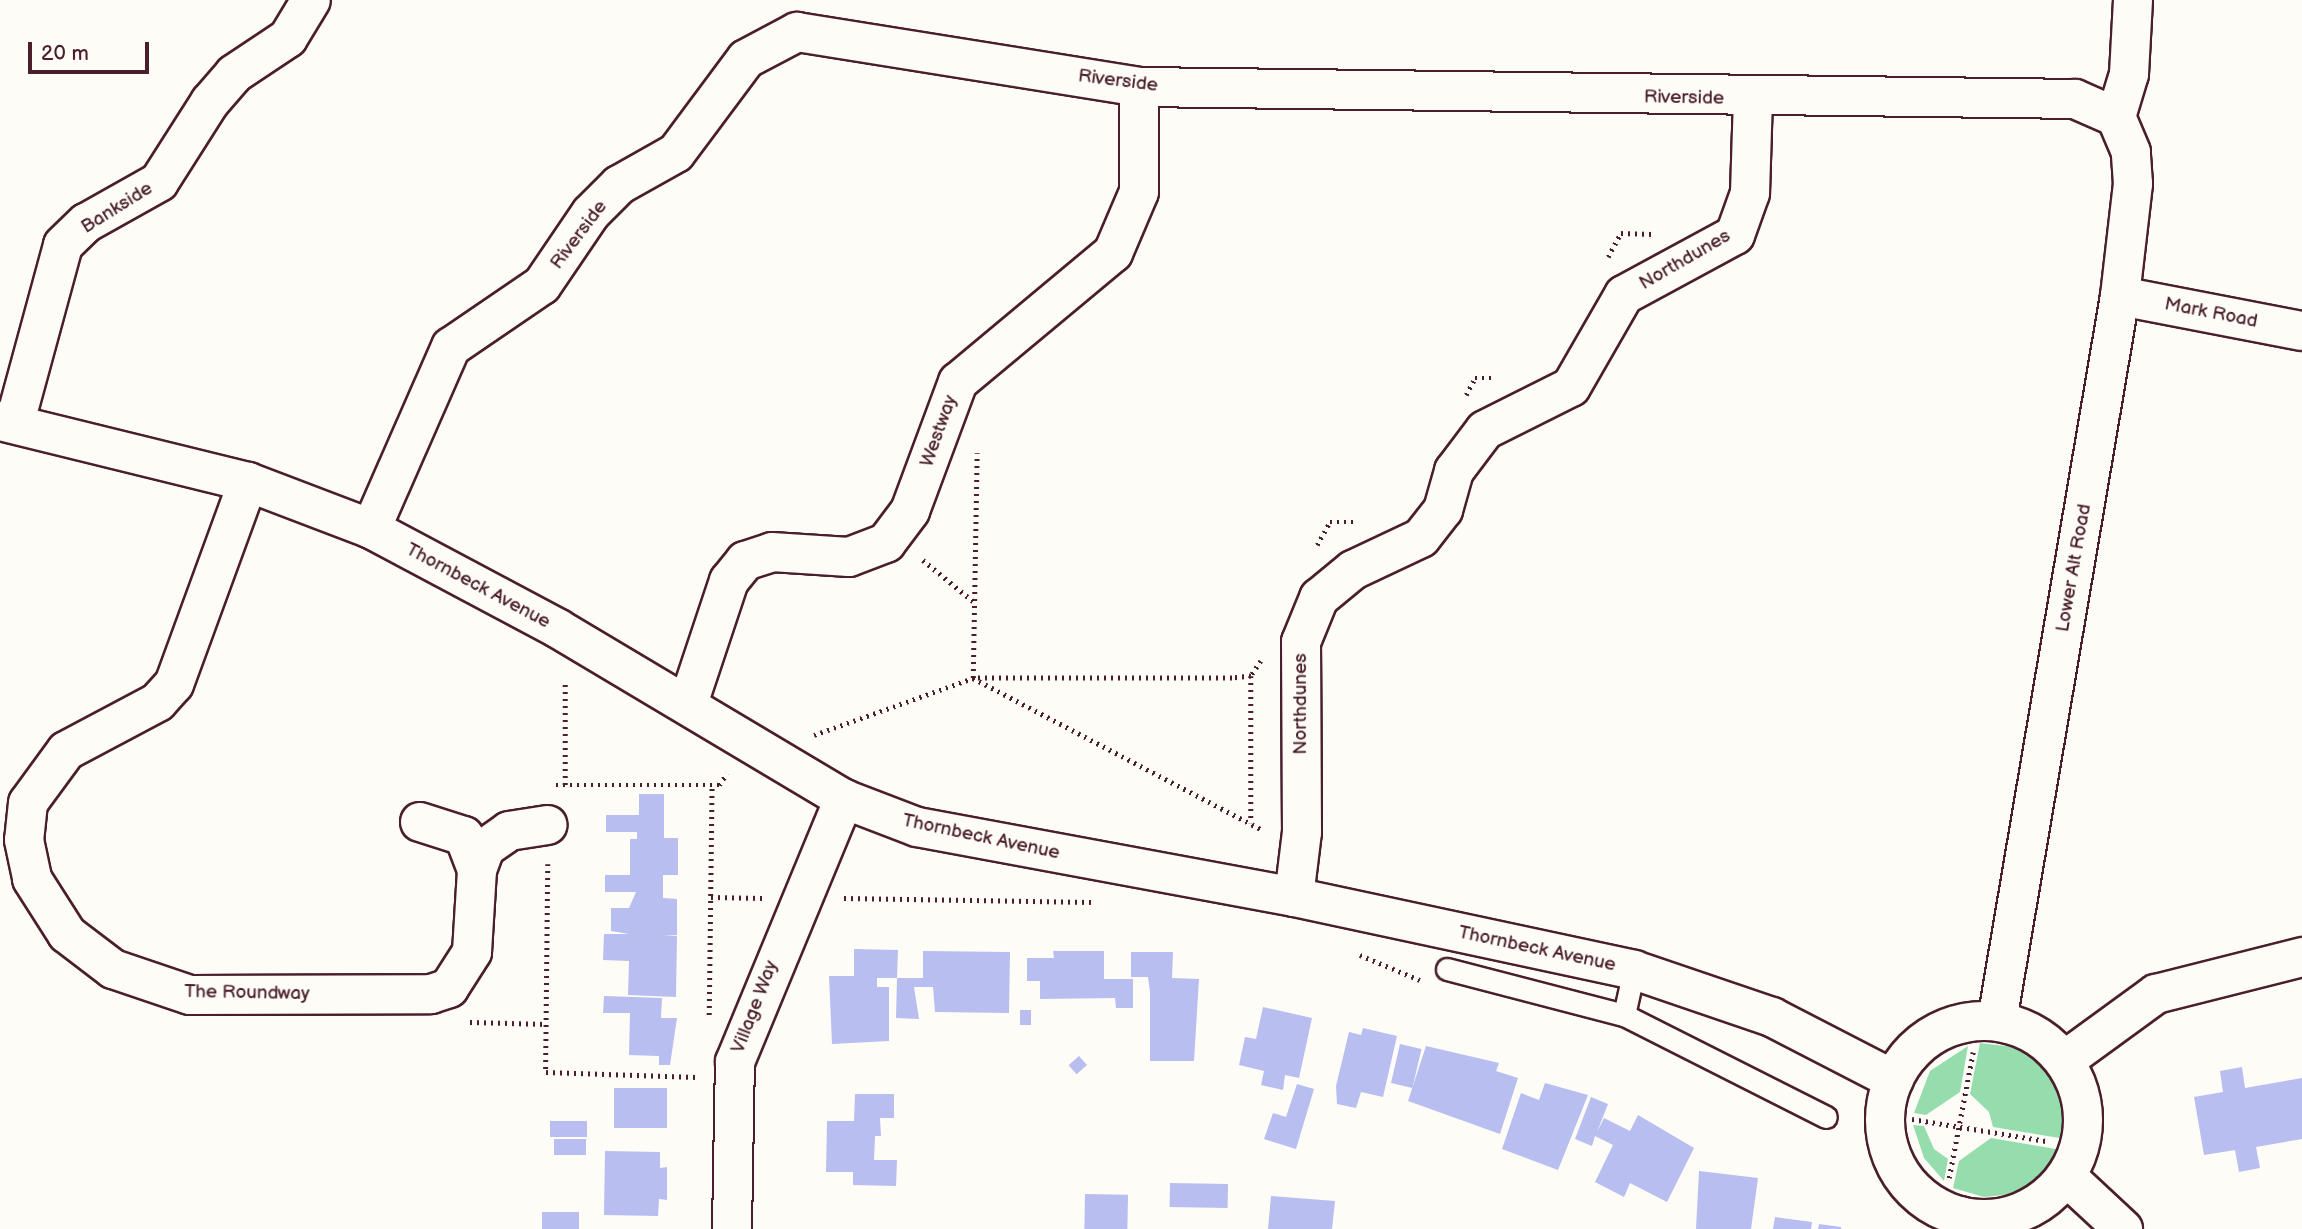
<!DOCTYPE html>
<style>
body{margin:0}
#map{position:relative;width:2302px;height:1229px;overflow:hidden;background:#fdfcf7;font-family:"Balsamiq Sans",sans-serif}
div>[style]{position:absolute}
.green>*{inset:0;background:#95ddac}
.building>*{inset:0;background:#b8bef0;transform-origin:0 0}
.path>*{height:4.5px;margin-top:-2.25px;transform-origin:0;background:repeating-linear-gradient(90deg,#4a1f2b 0 2px,transparent 0 7px)}
.roads{filter:drop-shadow(2px 0 #4a1f2b) drop-shadow(-2px 0 #4a1f2b) drop-shadow(0 2px #4a1f2b) drop-shadow(0 -2px #4a1f2b)}
.lane>*{height:21px;margin:-10.5px;padding:0 10.5px;transform-origin:10.5px;border-radius:10.5px;background:#fdfcf7}
.street>*{height:38px;margin:-19px;padding:0 19px;transform-origin:19px;border-radius:19px;background:#fdfcf7}
.secondary>*{height:38px;margin:-19px;padding:0 19px;transform-origin:19px;border-radius:19px;background:#fdfcf7}
.secondary>.ring{margin:-19px;padding:0;box-sizing:content-box;background:none;border:38px solid #fdfcf7;border-radius:50%}
span{translate:-50% -50%;white-space:nowrap;text-align:center;line-height:1.15;-webkit-text-stroke:5px #fdfcf7;paint-order:stroke}
.street-label{font-size:19px;color:#4a1f2b}
.scale{position:absolute;left:28px;top:42px;width:121px;height:32px;box-sizing:border-box;border:4px solid #4a1f2b;border-top:0;padding-left:9px;font-size:21px;line-height:24px;white-space:nowrap;color:#4a1f2b;-webkit-text-stroke:5px #fdfcf7;paint-order:stroke}
</style>
<div id="map">
<div class="green">
<i style="clip-path:polygon(1980px 1043px,2014px 1047px,2054px 1074px,2066px 1101px,2066px 1139px,1993px 1127px,1989px 1112px,1970px 1094px)"></i>
<i style="clip-path:polygon(1968px 1046px,1960px 1092px,1926px 1115px,1914px 1113px,1930px 1071px)"></i>
<i style="clip-path:polygon(1913px 1125px,1924px 1126px,1934px 1149px,1948px 1159px,1944px 1181px,1924px 1158px)"></i>
<i style="clip-path:polygon(1991px 1138px,2062px 1150px,2039px 1180px,2012px 1194px,1984px 1197px,1953px 1188px,1959px 1161px)"></i>
</div>
<div class="building">
<i style="clip-path:polygon(639px 794px,664px 794px,664px 838px,678px 838px,678px 875px,663px 875px,663px 898px,677px 899px,677px 935px,664px 936px,677px 936px,676px 997px,628px 995px,629px 961px,603px 960px,604px 934px,629px 934px,611px 931px,611px 908px,629px 908px,636px 892px,605px 892px,605px 875px,630px 875px,630px 839px,637px 839px,637px 832px,606px 832px,606px 815px,639px 815px)"></i>
<i style="clip-path:polygon(854px 949px,898px 950px,897px 978px,877px 978px,877px 987px,889px 987px,889px 1041px,832px 1044px,829px 976px,854px 976px)"></i>
<i style="clip-path:polygon(923px 951px,1010px 952px,1009px 1013px,935px 1012px,933px 987px,914px 987px,919px 1019px,896px 1018px,897px 978px,923px 978px)"></i>
<i style="clip-path:polygon(1053px 951px,1104px 951px,1104px 979px,1133px 979px,1133px 1008px,1116px 1008px,1115px 998px,1040px 999px,1040px 981px,1027px 981px,1027px 958px,1054px 958px)"></i>
<i style="clip-path:polygon(1131px 952px,1173px 952px,1172px 978px,1199px 979px,1194px 1061px,1150px 1061px,1150px 992px,1148px 977px,1131px 977px)"></i>
<i style="clip-path:polygon(604px 996px,662px 998px,661px 1018px,677px 1018px,670px 1065px,659px 1065px,659px 1056px,629px 1055px,630px 1013px,603px 1013px)"></i>
<i style="clip-path:polygon(1263px 1007px,1312px 1018px,1299px 1078px,1285px 1075px,1283px 1090px,1261px 1085px,1264px 1071px,1239px 1065px,1245px 1037px,1256px 1039px)"></i>
<i style="left:1020px;top:1010px;width:11px;height:15px"></i>
<i style="clip-path:polygon(1363px 1028px,1397px 1036px,1383px 1097px,1361px 1092px,1356px 1108px,1337px 1104px,1336px 1086px,1349px 1032px,1361px 1035px)"></i>
<i style="left:1400px;top:1044px;width:22px;height:40px;rotate:13deg"></i>
<i style="clip-path:polygon(1426px 1046px,1499px 1063px,1496px 1071px,1518px 1078px,1500px 1134px,1408px 1101px)"></i>
<i style="left:1079px;top:1056px;width:12px;height:14px;rotate:48deg"></i>
<i style="clip-path:polygon(2242px 1067px,2245px 1088px,2302px 1078px,2302px 1139px,2256px 1147px,2260px 1168px,2239px 1172px,2235px 1150px,2204px 1155px,2194px 1097px,2223px 1092px,2220px 1071px)"></i>
<i style="clip-path:polygon(1545px 1083px,1588px 1095px,1558px 1170px,1502px 1149px,1521px 1093px,1539px 1100px)"></i>
<i style="clip-path:polygon(1297px 1084px,1314px 1089px,1296px 1149px,1264px 1139px,1273px 1113px,1286px 1117px)"></i>
<i style="left:667px;top:1088px;width:40px;height:53px;rotate:90deg"></i>
<i style="clip-path:polygon(855px 1094px,894px 1094px,894px 1118px,880px 1118px,881px 1136px,875px 1136px,874px 1160px,897px 1160px,896px 1186px,853px 1185px,853px 1172px,826px 1172px,827px 1121px,854px 1121px)"></i>
<i style="clip-path:polygon(1591px 1097px,1608px 1104px,1597px 1132px,1604px 1118px,1630px 1131px,1638px 1115px,1694px 1148px,1667px 1202px,1630px 1183px,1624px 1197px,1595px 1182px,1613px 1145px,1595px 1136px,1592px 1146px,1575px 1139px)"></i>
<i style="left:550px;top:1121px;width:37px;height:16px"></i>
<i style="left:554px;top:1139px;width:32px;height:16px"></i>
<i style="clip-path:polygon(605px 1151px,660px 1152px,660px 1168px,667px 1167px,667px 1200px,659px 1199px,658px 1216px,604px 1215px)"></i>
<i style="clip-path:polygon(1699px 1171px,1758px 1178px,1751px 1229px,1696px 1229px)"></i>
<i style="left:1170px;top:1183px;width:58px;height:24px;rotate:1deg"></i>
<i style="left:1085px;top:1194px;width:43px;height:35px;rotate:1deg"></i>
<i style="clip-path:polygon(1271px 1196px,1335px 1201px,1332px 1229px,1268px 1229px)"></i>
<i style="left:542px;top:1212px;width:37px;height:17px"></i>
<i style="clip-path:polygon(1775px 1217px,1812px 1222px,1811px 1229px,1773px 1229px)"></i>
<i style="clip-path:polygon(1819px 1224px,1841px 1227px,1841px 1229px,1818px 1229px)"></i>
</div>
<div class="path">
<i style="left:1608px;top:257px;width:27px;rotate:-62deg"></i>
<i style="left:1621px;top:233px;width:31px;rotate:2deg"></i>
<i style="left:1466px;top:395px;width:19px;rotate:-62deg"></i>
<i style="left:1475px;top:378px;width:21px"></i>
<i style="left:1317px;top:545px;width:26px;rotate:-61deg"></i>
<i style="left:1330px;top:522px;width:28px"></i>
<i style="left:923px;top:560px;width:65px;rotate:39.4deg"></i>
<i style="left:1261px;top:661px;width:18px;rotate:124deg"></i>
<i style="left:1251px;top:676px;width:19px;rotate:174deg"></i>
<i style="left:1232px;top:678px;width:259px;rotate:180deg"></i>
<i style="left:973px;top:678px;width:327px;rotate:27.7deg"></i>
<i style="left:1251px;top:676px;width:147px;rotate:90deg"></i>
<i style="left:814px;top:735px;width:169px;rotate:-19.7deg"></i>
<i style="left:973px;top:678px;width:225px;rotate:-89deg"></i>
<i style="left:556px;top:785px;width:163px"></i>
<i style="left:719px;top:785px;width:14px;rotate:-56deg"></i>
<i style="left:565px;top:785px;width:104px;rotate:-90deg"></i>
<i style="left:548px;top:864px;width:208px;rotate:90.6deg"></i>
<i style="left:546px;top:1072px;width:150px;rotate:1.9deg"></i>
<i style="left:711px;top:897px;width:51px;rotate:1.1deg"></i>
<i style="left:844px;top:898px;width:247px;rotate:0.9deg"></i>
<i style="left:1360px;top:955px;width:65px;rotate:22.6deg"></i>
<i style="left:709px;top:1015px;width:230px;rotate:-89.3deg"></i>
<i style="left:470px;top:1022px;width:77px;rotate:1.5deg"></i>
<i style="left:1912px;top:1119px;width:136px;rotate:9.3deg"></i>
<i style="left:1949px;top:1178px;width:128px;rotate:-79.2deg"></i>
</div>
<div class="roads">
<div class="lane">
<i style="left:1447px;top:969px;width:183px;rotate:14.6deg"></i>
<i style="left:1624px;top:1015px;width:226px;rotate:26.8deg"></i>
<i style="left:1624px;top:1015px;width:46px;rotate:-77.5deg"></i>
</div>
<div class="street">
<i style="left:2116px;top:117px;width:45px;rotate:-73.2deg"></i>
<i style="left:2129px;top:74px;width:74px;rotate:-86.9deg"></i>
<i style="left:2120px;top:296px;width:185px;rotate:10.9deg"></i>
<i style="left:0;top:421px;width:255px;rotate:13.8deg"></i>
<i style="left:248px;top:482px;width:132px;rotate:20.9deg"></i>
<i style="left:371px;top:529px;width:211px;rotate:28deg"></i>
<i style="left:557px;top:628px;width:334px;rotate:30.8deg"></i>
<i style="left:844px;top:799px;width:78px;rotate:21deg"></i>
<i style="left:917px;top:827px;width:383px;rotate:10.5deg"></i>
<i style="left:1294px;top:897px;width:348px;rotate:12.1deg"></i>
<i style="left:1634px;top:970px;width:146px;rotate:18.8deg"></i>
<i style="left:1772px;top:1017px;width:137px;rotate:27.3deg"></i>
<i style="left:15px;top:422px;width:183px;rotate:-74.8deg"></i>
<i style="left:63px;top:245px;width:32px;rotate:-44deg"></i>
<i style="left:86px;top:223px;width:84px;rotate:-29.3deg"></i>
<i style="left:159px;top:182px;width:95px;rotate:-57.5deg"></i>
<i style="left:210px;top:102px;width:37px;rotate:-49deg"></i>
<i style="left:234px;top:74px;width:65px;rotate:-33.7deg"></i>
<i style="left:288px;top:38px;width:44px;rotate:-58.8deg"></i>
<i style="left:248px;top:482px;width:215px;rotate:110.1deg"></i>
<i style="left:174px;top:684px;width:24px;rotate:132deg"></i>
<i style="left:158px;top:702px;width:104px;rotate:152deg"></i>
<i style="left:66px;top:751px;width:64px;rotate:126.2deg"></i>
<i style="left:28px;top:803px;width:37px;rotate:96deg"></i>
<i style="left:24px;top:840px;width:40px;rotate:78deg"></i>
<i style="left:32px;top:879px;width:65px;rotate:57.5deg"></i>
<i style="left:67px;top:934px;width:58px;rotate:37.3deg"></i>
<i style="left:113px;top:969px;width:81px;rotate:18.7deg"></i>
<i style="left:190px;top:995px;width:241px;rotate:-0.2deg"></i>
<i style="left:431px;top:994px;width:19px;rotate:-18deg"></i>
<i style="left:449px;top:988px;width:43px;rotate:-57.4deg"></i>
<i style="left:472px;top:952px;width:82px;rotate:-86.5deg"></i>
<i style="left:477px;top:870px;width:23px;rotate:-70deg"></i>
<i style="left:485px;top:848px;width:29px;rotate:-35deg"></i>
<i style="left:509px;top:831px;width:39px;rotate:-9deg"></i>
<i style="left:371px;top:529px;width:199px;rotate:-66.3deg"></i>
<i style="left:451px;top:347px;width:110px;rotate:-34.3deg"></i>
<i style="left:542px;top:285px;width:87px;rotate:-55.8deg"></i>
<i style="left:591px;top:213px;width:40px;rotate:-45deg"></i>
<i style="left:619px;top:185px;width:65px;rotate:-29.3deg"></i>
<i style="left:676px;top:153px;width:117px;rotate:-53.3deg"></i>
<i style="left:746px;top:59px;width:58px;rotate:-27.9deg"></i>
<i style="left:797px;top:32px;width:346px;rotate:9.1deg"></i>
<i style="left:1139px;top:87px;width:936px;rotate:0.73deg"></i>
<i style="left:2075px;top:99px;width:45px;rotate:23.7deg"></i>
<i style="left:688px;top:704px;width:130px;rotate:-71.6deg"></i>
<i style="left:729px;top:581px;width:26px;rotate:-51deg"></i>
<i style="left:745px;top:561px;width:28px;rotate:-18deg"></i>
<i style="left:772px;top:552px;width:77px;rotate:3.7deg"></i>
<i style="left:849px;top:557px;width:40px;rotate:-21deg"></i>
<i style="left:886px;top:543px;width:40px;rotate:-53deg"></i>
<i style="left:910px;top:511px;width:138px;rotate:-69.6deg"></i>
<i style="left:958px;top:382px;width:202px;rotate:-39.8deg"></i>
<i style="left:1113px;top:253px;width:66px;rotate:-66.9deg"></i>
<i style="left:1139px;top:192px;width:105px;rotate:-90deg"></i>
<i style="left:420px;top:822px;width:46px;rotate:17.7deg"></i>
<i style="left:464px;top:836px;width:36px;rotate:69deg"></i>
<i style="left:1294px;top:897px;width:65px;rotate:-83deg"></i>
<i style="left:1302px;top:832px;width:190px;rotate:-90.3deg"></i>
<i style="left:1301px;top:642px;width:48px;rotate:-67.8deg"></i>
<i style="left:1319px;top:598px;width:44px;rotate:-39.5deg"></i>
<i style="left:1353px;top:570px;width:75px;rotate:-25.2deg"></i>
<i style="left:1421px;top:538px;width:36px;rotate:-52deg"></i>
<i style="left:1443px;top:510px;width:41px;rotate:-74.2deg"></i>
<i style="left:1454px;top:471px;width:51px;rotate:-52.9deg"></i>
<i style="left:1485px;top:430px;width:96px;rotate:-26.6deg"></i>
<i style="left:1571px;top:387px;width:106px;rotate:-60.1deg"></i>
<i style="left:1624px;top:295px;width:126px;rotate:-28.4deg"></i>
<i style="left:1735px;top:235px;width:45px;rotate:-70.3deg"></i>
<i style="left:1750px;top:193px;width:94px;rotate:-88.2deg"></i>
<i style="left:1997px;top:1021px;width:735px;rotate:-80.37deg"></i>
<i style="left:2120px;top:296px;width:113px;rotate:-83.4deg"></i>
<i style="left:2133px;top:184px;width:32px;rotate:-94deg"></i>
<i style="left:2131px;top:152px;width:38px;rotate:-113deg"></i>
<i style="left:2064px;top:1061px;width:114px;rotate:-36.1deg"></i>
<i style="left:2156px;top:994px;width:151px;rotate:-14.2deg"></i>
<i style="left:732px;top:1229px;width:167px;rotate:-89deg"></i>
<i style="left:735px;top:1062px;width:285px;rotate:-67.5deg"></i>
<i style="left:1959px;top:1229px;width:13px;rotate:-81deg"></i>
</div>
<div class="secondary">
<i class="ring" style="left:1885px;top:1021px;width:160px;height:160px"></i>
<i style="left:2066px;top:1176px;width:78px;rotate:42.9deg"></i>
</div>
</div>
<div class="street-label">
<span style="left:1118px;top:81px;rotate:7deg">Riverside</span>
<span style="left:1684px;top:98px;rotate:1deg">Riverside</span>
<span style="left:117px;top:208px;rotate:-32deg">Bankside</span>
<span style="left:579px;top:235px;rotate:-53deg">Riverside</span>
<span style="left:1685px;top:260px;rotate:-30deg">Northdunes</span>
<span style="left:2211px;top:313px;rotate:11deg">Mark Road</span>
<span style="left:939px;top:431px;rotate:-70deg">Westway</span>
<span style="left:2074px;top:568px;rotate:-80deg">Lower Alt Road</span>
<span style="left:478px;top:586px;rotate:28deg">Thornbeck Avenue</span>
<span style="left:1301px;top:704px;rotate:-90deg">Northdunes</span>
<span style="left:981px;top:837px;rotate:12deg">Thornbeck Avenue</span>
<span style="left:1537px;top:949px;rotate:12deg">Thornbeck Avenue</span>
<span style="left:247px;top:993px;rotate:1deg">The Roundway</span>
<span style="left:755px;top:1007px;rotate:-69deg">Village Way</span>
</div>
<div class="scale">20 m</div>
</div>
